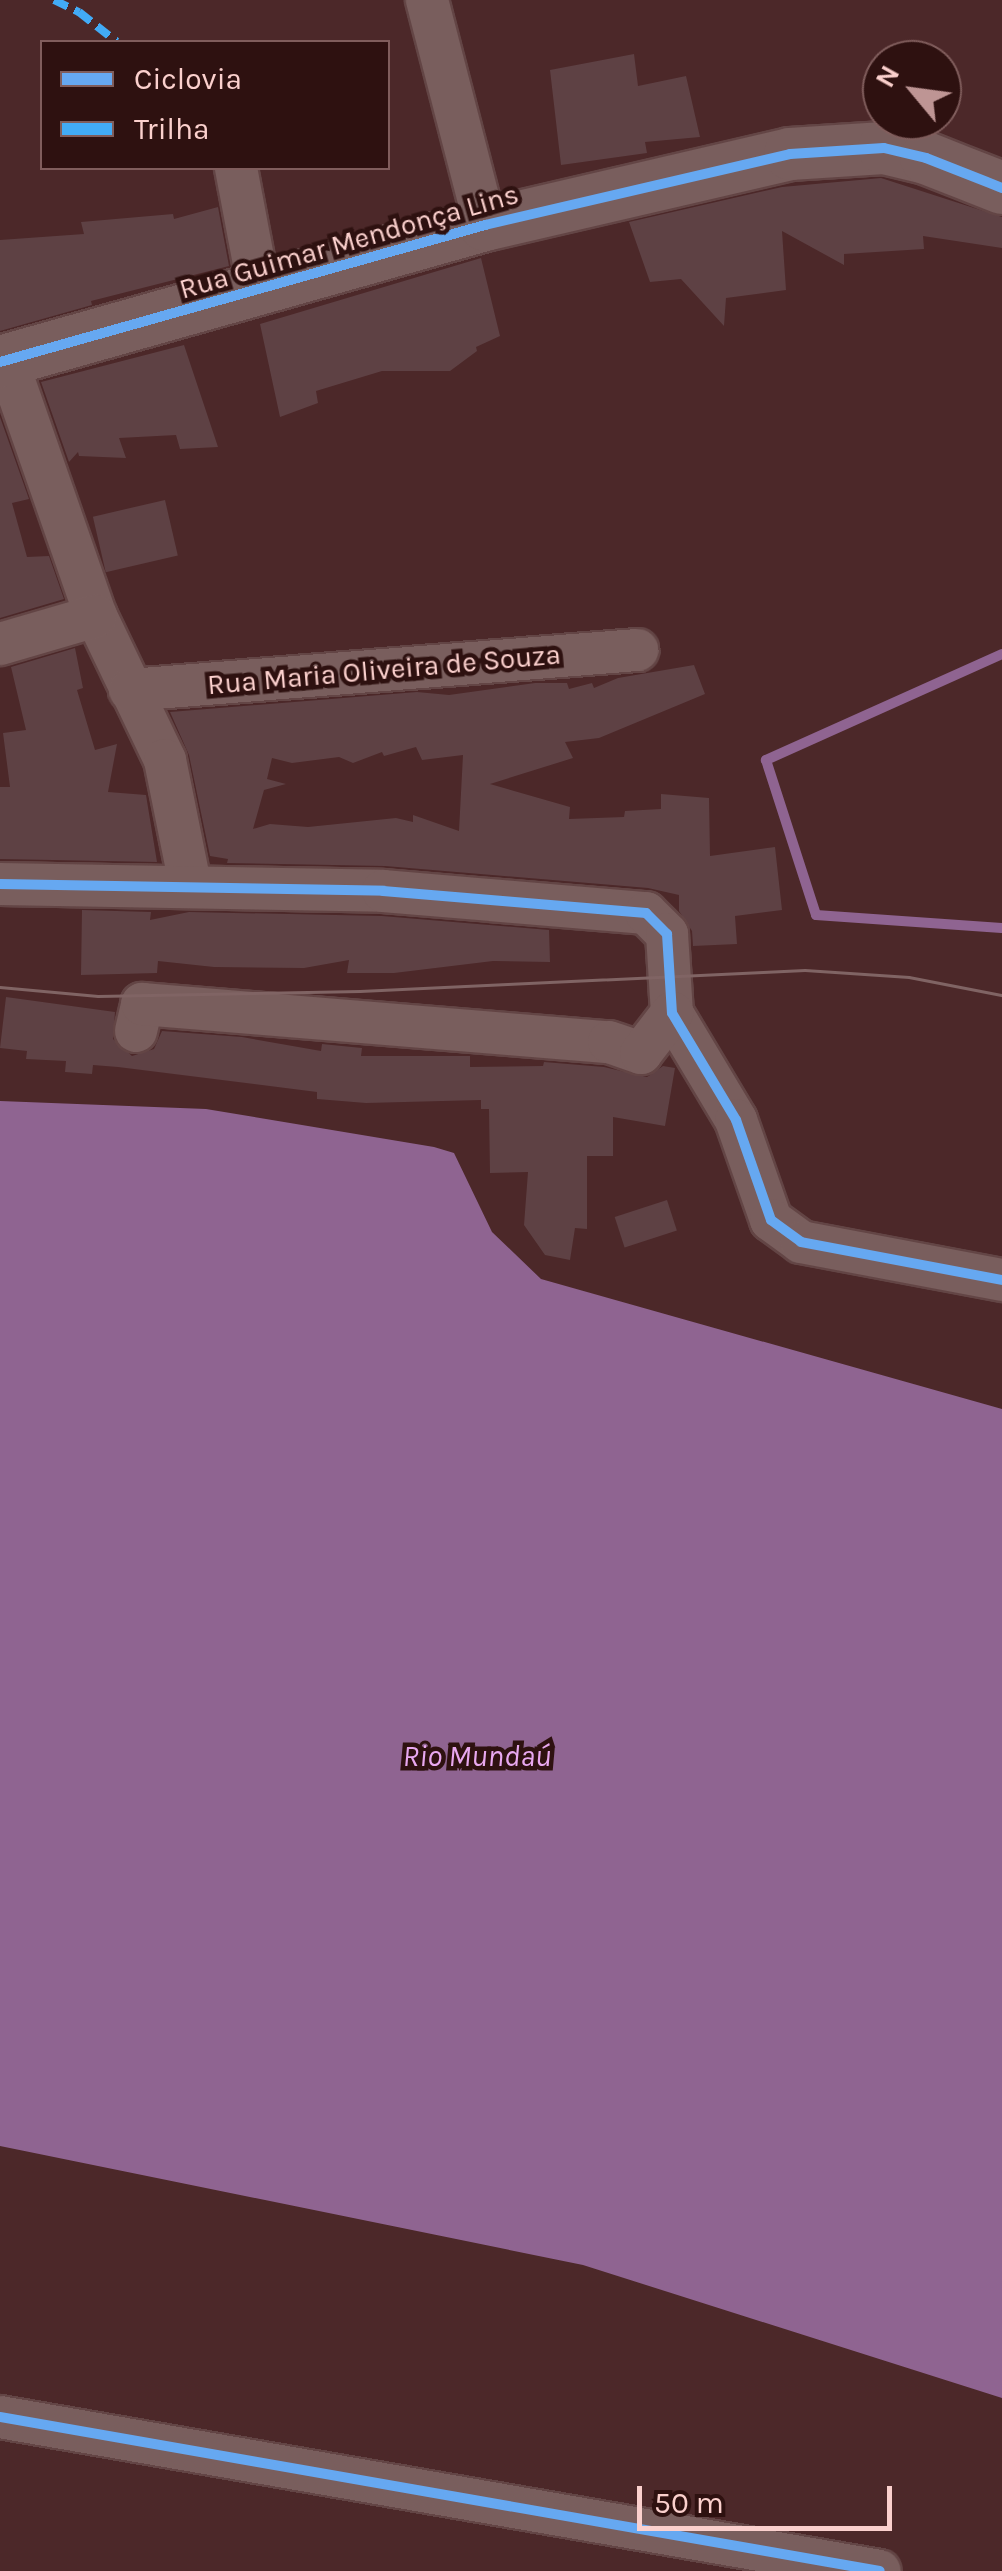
<!DOCTYPE html>
<meta charset="utf-8">
<style>
body{margin:0}
#map{position:relative;width:1002px;height:2571px;overflow:hidden;background:#4c2829;font-family:Karla,sans-serif}
div>[style]{position:absolute}
.water>*{inset:0;background:#8f6491}
.stream>*{height:10px;margin:-5px;padding:0 5px;transform-origin:5px;border-radius:5px;background:#8f6491}
.building>*{inset:0;background:#5e4144;transform-origin:0 0}
.roads{filter:drop-shadow(2px 0 #634545) drop-shadow(-2px 0 #634545) drop-shadow(0 2px #634545) drop-shadow(0 -2px #634545)}
.minor>*{height:42px;margin:-21px;padding:0 21px;transform-origin:21px;border-radius:21px;background:#795e5d}
.tertiary>*{height:52px;margin:-26px;padding:0 26px;transform-origin:26px;border-radius:26px;background:#795e5d}
.tram>*{height:2.5px;margin:-1.25px;padding:0 1.25px;transform-origin:1.25px;border-radius:1.25px;background:#806464}
.quiet>*{height:8px;margin-top:-4px;transform-origin:0;background:repeating-linear-gradient(90deg,#42abf6 0 15px,transparent 0 23px)}
.cycleway>*{height:10px;margin:-5px;padding:0 5px;transform-origin:5px;border-radius:5px;background:#66a8f1}
span{translate:-50% -50%;white-space:nowrap;text-align:center;line-height:1.15;-webkit-text-stroke:9px #2e1110;paint-order:stroke}
.street-label{font-size:28px;color:#fbd0cd}
.water-label{font-size:30px;color:#e8a8ef;font-style:italic}
.legend{position:absolute;left:40px;top:40px;width:350px;height:130px;box-sizing:border-box;background:#2e1110;border:2px solid #805d5c;margin:0;padding:12px 18px;list-style:none;font-size:30px;color:#fbd0cd}
.legend li{display:flex;align-items:center;gap:20px;height:50px}
.legend b{width:50px;border:2px solid #805d5c}
.north{position:absolute;left:862px;top:40px;width:100px;height:100px;box-sizing:border-box;background:#2e1110;border:2px solid #805d5c;border-radius:50%;rotate:299deg;font-size:28px;font-weight:700;line-height:40px;text-align:center;color:#fbd0cd}
.north::after{content:'';display:block;margin:auto;width:35px;height:45px;background:#be9594;clip-path:polygon(50% 0,100% 100%,50% 72%,0 100%)}
.scale{position:absolute;left:637px;top:2486px;width:255px;height:45px;box-sizing:border-box;border:5px solid #fbd0cd;border-top:0;padding-left:12px;font-size:30px;line-height:35px;white-space:nowrap;color:#fbd0cd;-webkit-text-stroke:8px #2e1110;paint-order:stroke}
</style>
<div id="map">
<div class="water">
<i style="clip-path:polygon(0 1101px,206px 1109px,434px 1147px,454px 1153px,492px 1232px,541px 1279px,1002px 1409px,1002px 2398px,583px 2265px,0 2146px)"></i>
</div>
<div class="stream">
<i style="left:1002px;top:654px;width:259px;rotate:155.8deg"></i>
<i style="left:766px;top:760px;width:163px;rotate:72.1deg"></i>
<i style="left:816px;top:915px;width:186px;rotate:4deg"></i>
</div>
<div class="building">
<i style="clip-path:polygon(634px 54px,638px 86px,686px 76px,700px 137px,645px 142px,647px 153px,561px 165px,550px 70px)"></i>
<i style="clip-path:polygon(881px 178px,1002px 217px,1002px 248px,923px 236px,924px 249px,844px 254px,844px 265px,782px 231px,786px 290px,726px 298px,724px 326px,681px 279px,650px 282px,629px 222px,782px 187px)"></i>
<i style="clip-path:polygon(218px 207px,229px 266px,91px 301px,92px 305px,0 331px,0 240px,84px 234px,81px 222px,173px 214px,174px 219px)"></i>
<i style="clip-path:polygon(481px 258px,500px 336px,476px 347px,477px 351px,450px 371px,382px 371px,316px 391px,318px 403px,280px 417px,260px 324px)"></i>
<i style="clip-path:polygon(184px 345px,218px 447px,180px 449px,176px 435px,119px 438px,126px 458px,79px 456px,78px 452px,69px 462px,41px 382px)"></i>
<i style="clip-path:polygon(0 417px,29px 499px,12px 503px,27px 557px,49px 556px,64px 599px,0 618px)"></i>
<i style="left:165px;top:500px;width:57px;height:74px;rotate:77deg"></i>
<i style="clip-path:polygon(75px 648px,83px 688px,77px 690px,95px 750px,117px 744px,108px 792px,146px 795px,157px 862px,0 859px,0 787px,10px 787px,3px 733px,26px 730px,11px 667px)"></i>
<i style="clip-path:polygon(evenodd,694px 665px,705px 694px,599px 738px,565px 742px,573px 758px,490px 784px,570px 807px,569px 819px,624px 817px,625px 811px,661px 809px,661px 794px,709px 798px,710px 856px,775px 847px,782px 910px,735px 916px,737px 944px,693px 946px,692px 931px,679px 911px,679px 895px,648px 888px,385px 866px,227px 863px,228px 859px,210px 856px,189px 755px,170px 712px,417px 692px,449px 695px,535px 683px,567px 683px,569px 689px,592px 683px,594px 688px,618px 678px,694px 665px,416px 747px,422px 760px,463px 755px,459px 831px,413px 815px,413px 822px,396px 818px,308px 827px,270px 824px,253px 829px,264px 790px,286px 784px,267px 779px,272px 758px,292px 763px,339px 757px,353px 763px,382px 752px,384px 756px,416px 747px)"></i>
<i style="clip-path:polygon(82px 910px,151px 912px,150px 920px,189px 912px,382px 916px,549px 930px,550px 962px,493px 961px,394px 973px,347px 973px,349px 960px,304px 968px,214px 967px,158px 961px,157px 973px,81px 975px)"></i>
<i style="clip-path:polygon(6px 997px,115px 1012px,113px 1039px,132px 1056px,154px 1049px,162px 1031px,242px 1037px,321px 1051px,322px 1044px,362px 1048px,361px 1056px,470px 1056px,470px 1067px,543px 1066px,544px 1062px,604px 1067px,647px 1077px,663px 1066px,675px 1068px,665px 1126px,613px 1117px,613px 1156px,587px 1156px,587px 1229px,575px 1228px,570px 1260px,545px 1255px,524px 1225px,528px 1172px,490px 1173px,489px 1109px,481px 1109px,481px 1100px,366px 1103px,317px 1099px,317px 1092px,118px 1067px,93px 1065px,92px 1074px,65px 1072px,66px 1061px,26px 1059px,27px 1051px,0 1048px)"></i>
<i style="left:667px;top:1200px;width:32px;height:55px;rotate:72deg"></i>
</div>
<div class="roads">
<div class="minor">
<i style="left:427px;top:0;width:232px;rotate:75.5deg"></i>
<i style="left:236px;top:168px;width:124px;rotate:79.3deg"></i>
<i style="left:7px;top:361px;width:270px;rotate:70.8deg"></i>
<i style="left:96px;top:616px;width:160px;rotate:64.4deg"></i>
<i style="left:165px;top:760px;width:126px;rotate:78.6deg"></i>
<i style="left:0;top:644px;width:100px;rotate:-16.3deg"></i>
<i style="left:130px;top:690px;width:509px;rotate:-4.51deg"></i>
<i style="left:0;top:884px;width:383px;rotate:1deg"></i>
<i style="left:383px;top:891px;width:264px;rotate:4.8deg"></i>
<i style="left:646px;top:913px;width:30px;rotate:45deg"></i>
<i style="left:667px;top:934px;width:79px;rotate:86.4deg"></i>
<i style="left:672px;top:1013px;width:125px;rotate:59.1deg"></i>
<i style="left:736px;top:1120px;width:106px;rotate:70.7deg"></i>
<i style="left:771px;top:1220px;width:37px;rotate:36deg"></i>
<i style="left:801px;top:1242px;width:205px;rotate:10.7deg"></i>
<i style="left:136px;top:1031px;width:28px;rotate:-77deg"></i>
<i style="left:142px;top:1004px;width:469px;rotate:4.7deg"></i>
<i style="left:609px;top:1042px;width:34px;rotate:19deg"></i>
<i style="left:641px;top:1053px;width:51px;rotate:-52.2deg"></i>
<i style="left:0;top:2417px;width:893px;rotate:9.93deg"></i>
</div>
<div class="tertiary">
<i style="left:0;top:362px;width:504px;rotate:-15.77deg"></i>
<i style="left:485px;top:225px;width:313px;rotate:-13.1deg"></i>
<i style="left:790px;top:154px;width:94px;rotate:-3.7deg"></i>
<i style="left:884px;top:148px;width:43px;rotate:13.4deg"></i>
<i style="left:926px;top:158px;width:82px;rotate:21.5deg"></i>
</div>
</div>
<div class="tram">
<i style="left:0;top:987px;width:98px;rotate:5.2deg"></i>
<i style="left:98px;top:996px;width:262px;rotate:-1.1deg"></i>
<i style="left:360px;top:991px;width:445px;rotate:-2.7deg"></i>
<i style="left:805px;top:970px;width:104px;rotate:3.9deg"></i>
<i style="left:909px;top:977px;width:95px;rotate:11deg"></i>
</div>
<div class="quiet">
<i style="left:54px;top:0;width:28px;rotate:26deg"></i>
<i style="left:79px;top:12px;width:48px;rotate:38.3deg"></i>
</div>
<div class="cycleway">
<i style="left:0;top:362px;width:504px;rotate:-15.77deg"></i>
<i style="left:485px;top:225px;width:313px;rotate:-13.1deg"></i>
<i style="left:790px;top:154px;width:94px;rotate:-3.7deg"></i>
<i style="left:884px;top:148px;width:43px;rotate:13.4deg"></i>
<i style="left:926px;top:158px;width:82px;rotate:21.5deg"></i>
<i style="left:0;top:884px;width:383px;rotate:1deg"></i>
<i style="left:383px;top:891px;width:264px;rotate:4.8deg"></i>
<i style="left:646px;top:913px;width:30px;rotate:45deg"></i>
<i style="left:667px;top:934px;width:79px;rotate:86.4deg"></i>
<i style="left:672px;top:1013px;width:125px;rotate:59.1deg"></i>
<i style="left:736px;top:1120px;width:106px;rotate:70.7deg"></i>
<i style="left:771px;top:1220px;width:37px;rotate:36deg"></i>
<i style="left:801px;top:1242px;width:205px;rotate:10.7deg"></i>
<i style="left:0;top:2417px;width:893px;rotate:9.93deg"></i>
</div>
<div class="street-label">
<span style="left:349px;top:242px;rotate:-16deg">Rua Guimar Mendonça Lins</span>
<span style="left:384px;top:670px;rotate:-5deg">Rua Maria Oliveira de Souza</span>
</div>
<div class="water-label">
<span style="left:477px;top:1756px">Rio Mundaú</span>
</div>
<ul class="legend">
<li><b style="height:12px;background:#66a8f1"></b>Ciclovia</li>
<li><b style="height:12px;background:#42abf6"></b>Trilha</li>
</ul>
<div class="north">N</div>
<div class="scale">50 m</div>
</div>
